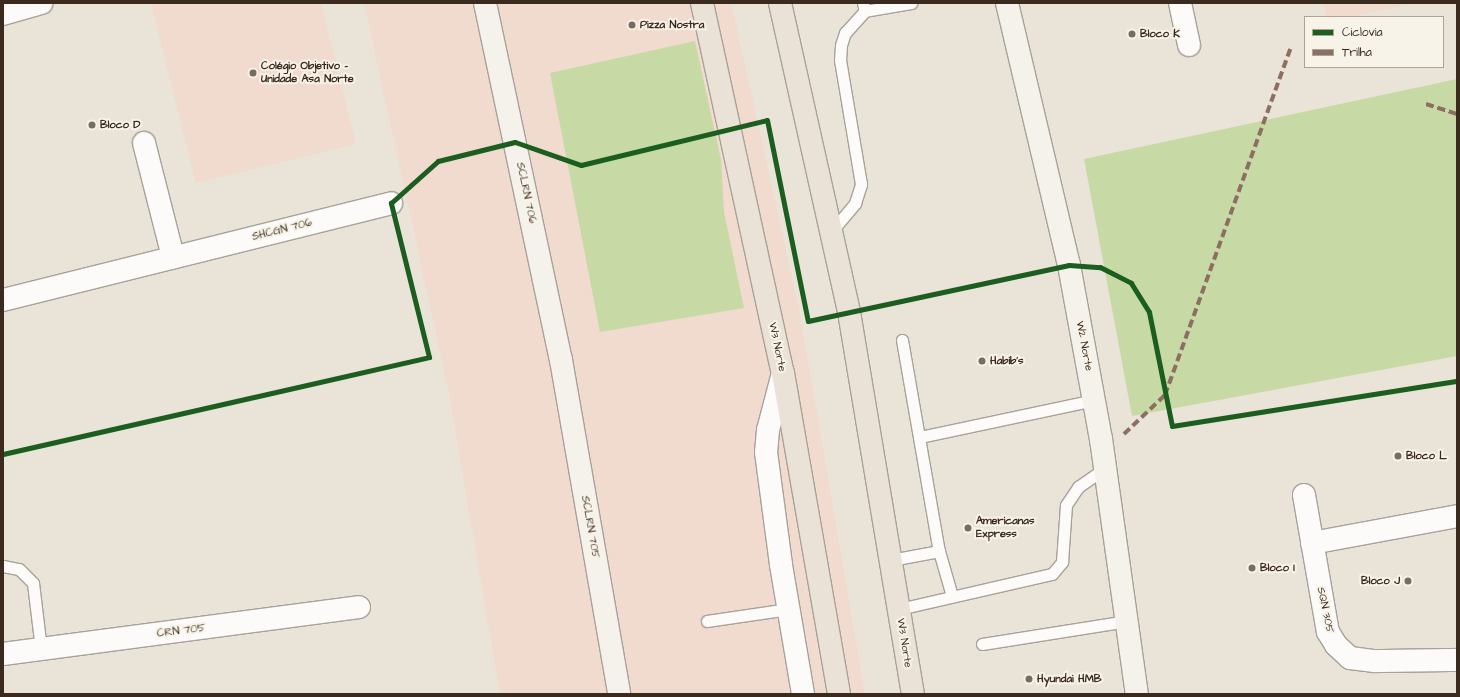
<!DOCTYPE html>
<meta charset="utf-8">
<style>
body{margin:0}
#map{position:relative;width:1460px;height:697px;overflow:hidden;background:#eae4d8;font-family:"Architects Daughter",sans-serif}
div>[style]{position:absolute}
.built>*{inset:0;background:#f1dace}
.green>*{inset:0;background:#c7daa6}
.roads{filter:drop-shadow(1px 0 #a7a299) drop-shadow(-1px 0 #a7a299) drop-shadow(0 1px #a7a299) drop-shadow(0 -1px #a7a299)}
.lane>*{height:11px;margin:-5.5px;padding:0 5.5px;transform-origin:5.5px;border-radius:5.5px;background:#fcfbf9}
.street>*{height:22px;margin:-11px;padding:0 11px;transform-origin:11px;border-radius:11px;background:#fcfbf9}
.secondary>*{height:22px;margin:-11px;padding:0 11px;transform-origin:11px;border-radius:11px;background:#f5f2ec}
.primary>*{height:22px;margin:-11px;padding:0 11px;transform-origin:11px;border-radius:11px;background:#ebe2d7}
.quiet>*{height:4px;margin-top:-2px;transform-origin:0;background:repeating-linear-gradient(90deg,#8d6e63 0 8px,transparent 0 12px)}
.cycleway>*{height:5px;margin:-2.5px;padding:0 2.5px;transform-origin:2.5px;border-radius:2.5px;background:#1b5e20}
.dots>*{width:11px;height:11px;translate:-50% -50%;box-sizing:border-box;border:2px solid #f7f3e8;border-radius:50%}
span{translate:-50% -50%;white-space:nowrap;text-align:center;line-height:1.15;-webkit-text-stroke:4px #f7f3e8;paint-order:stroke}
.poi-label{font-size:11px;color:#3b2a1e;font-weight:700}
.left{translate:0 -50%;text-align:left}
.right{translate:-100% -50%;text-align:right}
.street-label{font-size:11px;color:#3b2a1e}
.frame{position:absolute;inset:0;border:4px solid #3b2a1e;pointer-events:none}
.legend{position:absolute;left:1304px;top:16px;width:140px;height:52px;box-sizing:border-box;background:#f7f3e8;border:1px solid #aca397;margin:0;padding:5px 7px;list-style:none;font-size:12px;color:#3b2a1e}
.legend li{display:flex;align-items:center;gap:8px;height:20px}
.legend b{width:20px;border:1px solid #aca397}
</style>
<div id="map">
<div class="built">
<i style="clip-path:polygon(151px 3px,321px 3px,356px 144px,196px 183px)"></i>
<i style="clip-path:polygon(364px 3px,731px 3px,799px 309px,865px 694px,500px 694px,449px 393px)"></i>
<i style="clip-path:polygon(1324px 3px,1415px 3px,1351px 17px,1326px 17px)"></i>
</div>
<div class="green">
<i style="clip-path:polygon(695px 41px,721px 160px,724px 212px,744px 308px,600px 332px,550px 73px)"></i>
<i style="clip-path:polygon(1457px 79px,1457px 356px,1132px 416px,1084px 159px)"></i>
</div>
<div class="roads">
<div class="lane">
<i style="left:865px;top:11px;width:47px;rotate:-9.9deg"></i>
<i style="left:831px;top:232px;width:38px;rotate:-50deg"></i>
<i style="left:855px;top:203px;width:20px;rotate:-72deg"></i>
<i style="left:861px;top:184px;width:126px;rotate:-99.6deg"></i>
<i style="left:840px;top:60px;width:15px;rotate:-86deg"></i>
<i style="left:841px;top:45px;width:13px;rotate:-72deg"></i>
<i style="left:845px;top:33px;width:30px;rotate:-48deg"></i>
<i style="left:865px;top:11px;width:8px;rotate:-104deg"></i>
<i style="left:902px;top:340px;width:214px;rotate:80.1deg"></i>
<i style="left:939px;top:551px;width:47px;rotate:73.9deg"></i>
<i style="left:920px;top:437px;width:178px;rotate:-12deg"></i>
<i style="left:891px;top:560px;width:49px;rotate:-10.6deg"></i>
<i style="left:3px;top:566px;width:16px;rotate:11deg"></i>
<i style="left:19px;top:569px;width:20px;rotate:45deg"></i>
<i style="left:33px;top:583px;width:66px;rotate:83.1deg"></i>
<i style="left:899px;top:609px;width:157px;rotate:-12.9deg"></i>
<i style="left:1052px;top:574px;width:16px;rotate:-50deg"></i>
<i style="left:1062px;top:562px;width:57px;rotate:-86deg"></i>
<i style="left:1066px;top:505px;width:22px;rotate:-56deg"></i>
<i style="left:1078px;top:487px;width:32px;rotate:-35deg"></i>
<i style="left:707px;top:621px;width:82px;rotate:-8.4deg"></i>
<i style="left:982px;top:644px;width:147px;rotate:-9deg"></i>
</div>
<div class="street">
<i style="left:1180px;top:3px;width:43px;rotate:77.9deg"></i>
<i style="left:3px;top:14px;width:40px;rotate:-16deg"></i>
<i style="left:144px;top:143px;width:118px;rotate:75.7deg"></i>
<i style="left:3px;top:300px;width:400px;rotate:-14deg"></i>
<i style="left:783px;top:373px;width:59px;rotate:104.7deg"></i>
<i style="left:768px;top:430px;width:22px;rotate:95deg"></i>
<i style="left:766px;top:452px;width:114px;rotate:82.4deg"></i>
<i style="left:781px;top:565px;width:131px;rotate:80.3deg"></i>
<i style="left:1304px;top:495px;width:139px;rotate:80.1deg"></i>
<i style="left:1328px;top:632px;width:15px;rotate:58deg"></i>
<i style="left:1336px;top:645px;width:19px;rotate:43deg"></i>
<i style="left:1350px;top:658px;width:25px;rotate:7deg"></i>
<i style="left:1375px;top:661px;width:82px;rotate:-0.7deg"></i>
<i style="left:1312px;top:543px;width:147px;rotate:-10.5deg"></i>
<i style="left:3px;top:654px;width:359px;rotate:-7.5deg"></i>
</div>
<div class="secondary">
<i style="left:485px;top:3px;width:365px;rotate:78deg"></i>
<i style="left:561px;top:360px;width:339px;rotate:80.1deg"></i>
<i style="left:1007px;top:3px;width:269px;rotate:76.7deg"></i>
<i style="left:1069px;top:265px;width:177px;rotate:79.6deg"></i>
<i style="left:1101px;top:439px;width:258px;rotate:82deg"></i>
</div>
<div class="primary">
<i style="left:702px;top:3px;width:379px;rotate:77.7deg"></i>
<i style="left:783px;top:373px;width:326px;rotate:80.1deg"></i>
<i style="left:780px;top:3px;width:317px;rotate:77.4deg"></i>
<i style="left:849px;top:312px;width:387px;rotate:80.5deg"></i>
</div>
</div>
<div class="quiet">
<i style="left:1426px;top:104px;width:33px;rotate:18deg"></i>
<i style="left:1124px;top:434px;width:57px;rotate:-43.6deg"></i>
<i style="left:1165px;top:395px;width:372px;rotate:-70.1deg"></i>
</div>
<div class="cycleway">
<i style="left:3px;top:454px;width:437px;rotate:-12.8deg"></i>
<i style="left:429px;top:357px;width:159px;rotate:-103.9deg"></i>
<i style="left:391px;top:203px;width:63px;rotate:-41.8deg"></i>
<i style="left:438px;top:161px;width:79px;rotate:-13.9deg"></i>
<i style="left:515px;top:142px;width:70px;rotate:19.2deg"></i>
<i style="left:581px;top:165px;width:191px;rotate:-13.6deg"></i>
<i style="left:767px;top:120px;width:205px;rotate:78.5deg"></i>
<i style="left:808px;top:321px;width:267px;rotate:-12.1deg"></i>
<i style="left:1069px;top:265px;width:31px;rotate:4deg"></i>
<i style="left:1100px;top:267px;width:35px;rotate:27deg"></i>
<i style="left:1131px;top:283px;width:34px;rotate:58deg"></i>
<i style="left:1149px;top:312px;width:116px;rotate:78.6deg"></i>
<i style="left:1172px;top:426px;width:289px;rotate:-9deg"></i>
</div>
<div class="dots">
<i style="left:632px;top:25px;background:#786b5f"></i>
<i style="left:1132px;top:34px;background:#786b5f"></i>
<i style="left:253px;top:73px;background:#786b5f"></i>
<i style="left:92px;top:125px;background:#786b5f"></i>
<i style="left:982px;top:361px;background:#786b5f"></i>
<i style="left:1398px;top:456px;background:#786b5f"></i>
<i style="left:968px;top:528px;background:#786b5f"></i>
<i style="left:1252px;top:568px;background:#786b5f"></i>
<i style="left:1408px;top:581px;background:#786b5f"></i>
<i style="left:1029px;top:679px;background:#786b5f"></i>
</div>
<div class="poi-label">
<span class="left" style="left:640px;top:25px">Pizza Nostra</span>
<span class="left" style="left:1140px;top:34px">Bloco K</span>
<span class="left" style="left:261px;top:73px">Colégio Objetivo -<br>Unidade Asa Norte</span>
<span class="left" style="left:100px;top:125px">Bloco D</span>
<span class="left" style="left:990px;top:361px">Habib's</span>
<span class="left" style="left:1406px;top:456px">Bloco L</span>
<span class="left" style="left:976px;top:528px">Americanas<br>Express</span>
<span class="left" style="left:1260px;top:568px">Bloco I</span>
<span class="right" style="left:1400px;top:581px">Bloco J</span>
<span class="left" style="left:1037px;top:679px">Hyundai HMB</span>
</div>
<div class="street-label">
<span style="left:526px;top:193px;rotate:78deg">SCLRN 706</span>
<span style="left:282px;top:230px;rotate:-14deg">SHCGN 706</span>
<span style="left:1084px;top:346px;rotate:79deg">W2 Norte</span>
<span style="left:777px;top:347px;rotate:78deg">W3 Norte</span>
<span style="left:590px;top:527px;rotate:80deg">SCLRN 705</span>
<span style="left:1325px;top:610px;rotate:78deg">SQN 305</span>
<span style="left:181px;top:631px;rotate:-7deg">CRN 705</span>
<span style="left:904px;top:643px;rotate:81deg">W3 Norte</span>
</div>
<div class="frame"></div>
<ul class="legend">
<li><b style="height:5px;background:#1b5e20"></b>Ciclovia</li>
<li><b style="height:5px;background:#8d6e63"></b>Trilha</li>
</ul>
</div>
